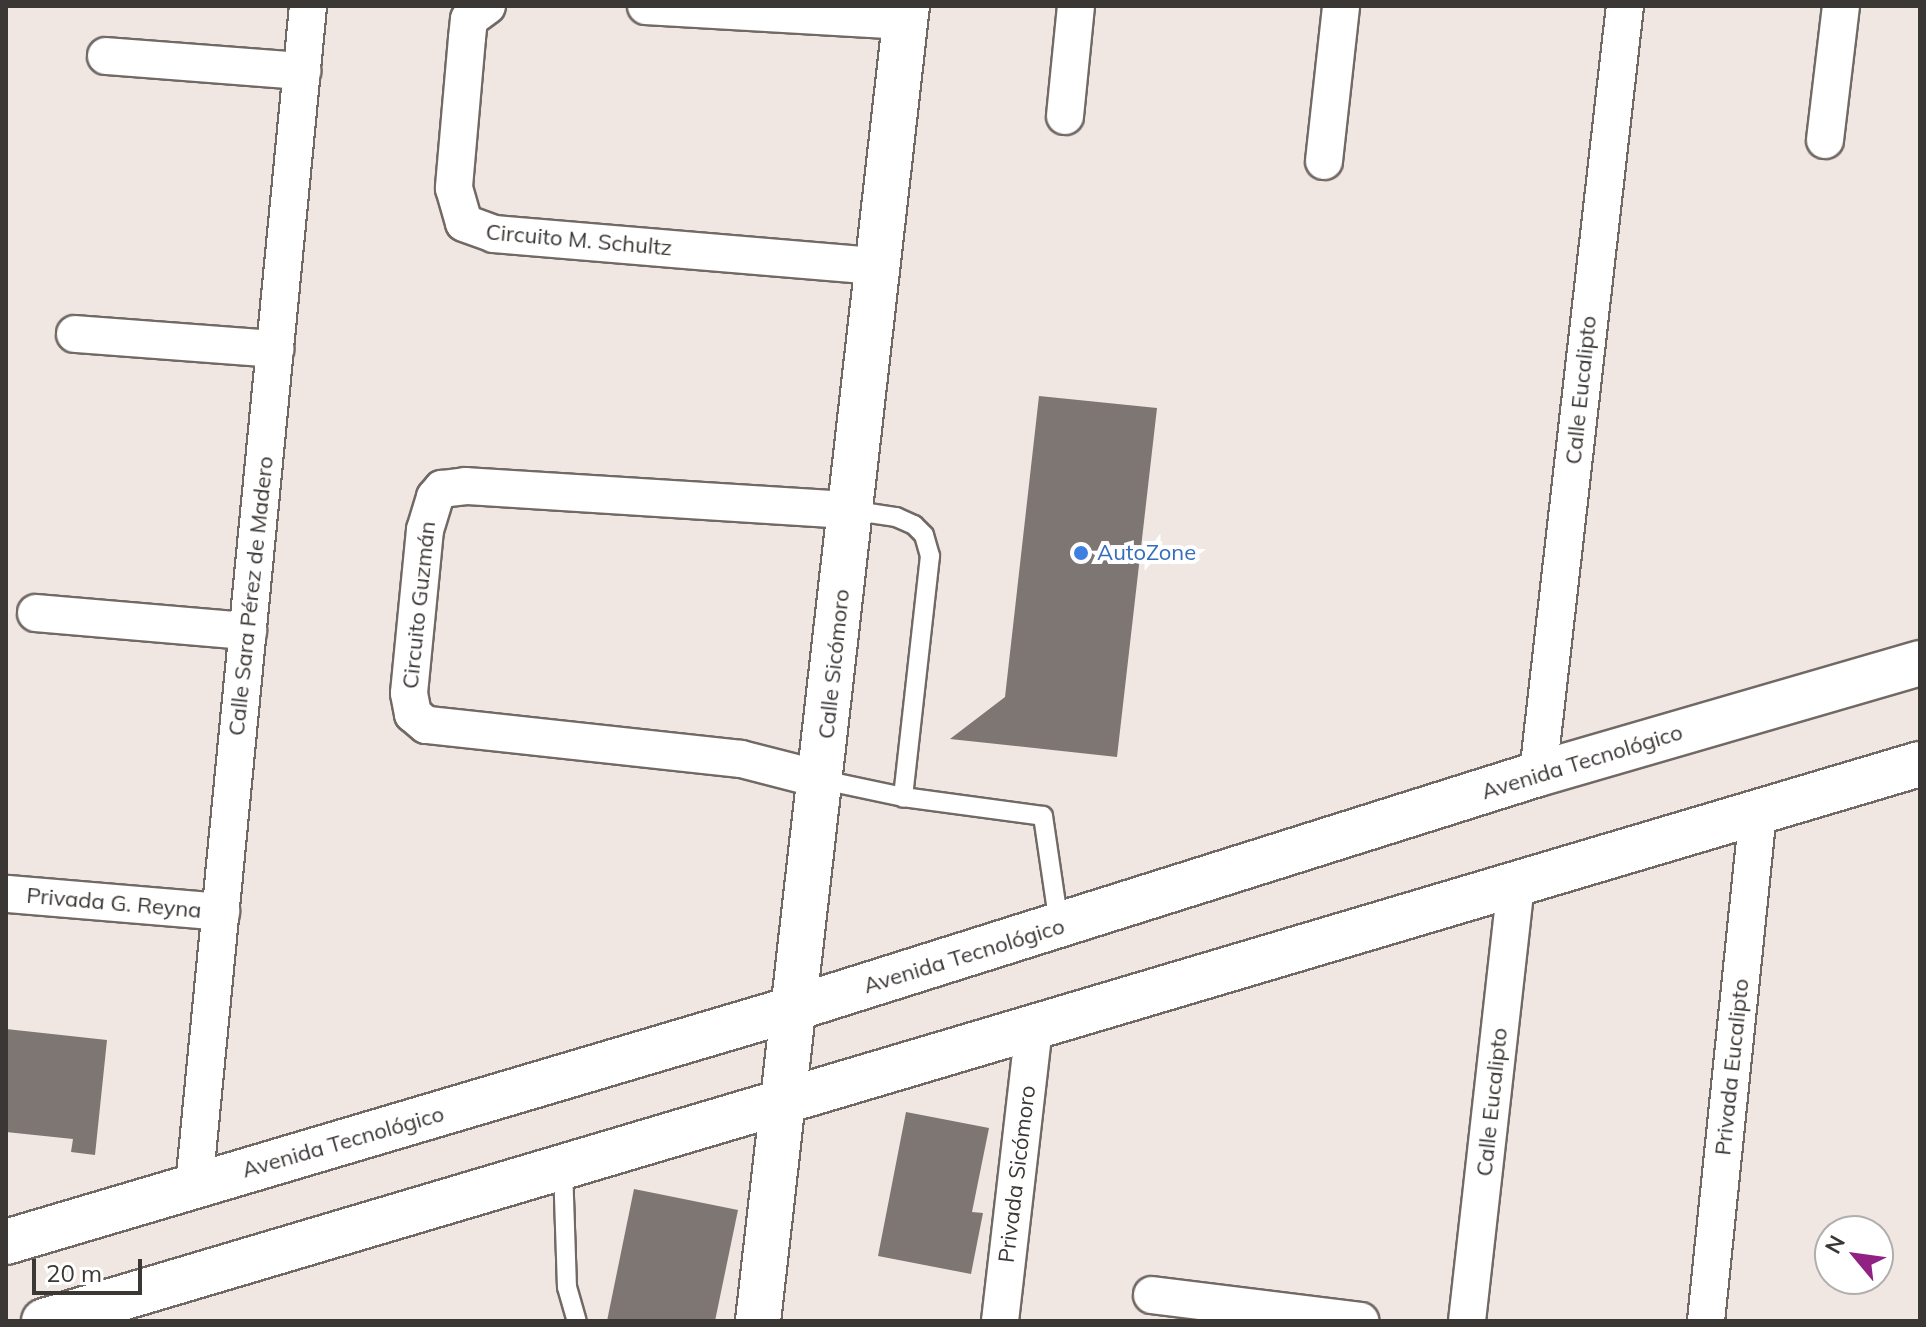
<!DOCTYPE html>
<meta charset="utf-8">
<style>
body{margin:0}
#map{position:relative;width:1926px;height:1327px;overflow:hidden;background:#f0e6e2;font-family:Mulish,sans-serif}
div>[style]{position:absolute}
.building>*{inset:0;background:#7e7672}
.roads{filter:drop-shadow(2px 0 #716965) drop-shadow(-2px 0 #716965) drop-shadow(0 2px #716965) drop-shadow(0 -2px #716965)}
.service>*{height:18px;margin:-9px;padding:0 9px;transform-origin:9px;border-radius:9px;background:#fff}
.minor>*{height:36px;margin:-18px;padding:0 18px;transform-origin:18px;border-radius:18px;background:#fff}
.tertiary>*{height:44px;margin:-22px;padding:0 22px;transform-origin:22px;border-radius:22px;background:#fff}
.primary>*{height:44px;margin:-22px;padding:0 22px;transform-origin:22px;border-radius:22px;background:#fff}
.dots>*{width:22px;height:22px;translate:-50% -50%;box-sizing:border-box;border:4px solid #fff;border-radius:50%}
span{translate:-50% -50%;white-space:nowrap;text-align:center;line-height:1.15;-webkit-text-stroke:8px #fff;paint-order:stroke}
.street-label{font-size:22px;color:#3b3735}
.shop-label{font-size:22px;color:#366cbe}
.left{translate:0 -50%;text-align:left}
.frame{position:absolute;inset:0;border:8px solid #3b3735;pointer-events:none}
.north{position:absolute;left:1814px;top:1215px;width:80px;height:80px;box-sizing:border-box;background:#fff;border:2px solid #b1afae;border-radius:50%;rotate:299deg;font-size:22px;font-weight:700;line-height:32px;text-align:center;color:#3b3735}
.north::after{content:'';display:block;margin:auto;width:28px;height:36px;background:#912183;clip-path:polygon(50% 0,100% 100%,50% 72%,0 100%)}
.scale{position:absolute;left:32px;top:1259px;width:110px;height:36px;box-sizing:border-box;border:4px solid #3b3735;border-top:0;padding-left:10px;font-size:24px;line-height:28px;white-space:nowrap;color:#3b3735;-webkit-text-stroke:6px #fff;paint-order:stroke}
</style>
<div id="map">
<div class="building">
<i style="clip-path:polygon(1039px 396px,1157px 408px,1117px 757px,950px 739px,1005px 697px)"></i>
<i style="clip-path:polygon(6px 1029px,107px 1040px,95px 1155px,71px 1152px,73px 1139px,6px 1132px)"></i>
<i style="clip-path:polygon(906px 1112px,989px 1128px,972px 1212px,983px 1213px,971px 1274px,878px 1256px)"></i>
<i style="clip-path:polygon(634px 1189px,738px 1210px,715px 1321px,607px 1321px)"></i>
</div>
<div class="roads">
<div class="service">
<i style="left:849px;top:510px;width:48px;rotate:8.5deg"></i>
<i style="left:896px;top:517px;width:20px;rotate:24deg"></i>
<i style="left:914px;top:525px;width:14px;rotate:45deg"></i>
<i style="left:924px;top:535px;width:22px;rotate:74deg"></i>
<i style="left:930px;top:556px;width:243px;rotate:96.4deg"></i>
<i style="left:903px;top:797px;width:141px;rotate:7.7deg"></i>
<i style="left:1043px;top:816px;width:110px;rotate:81.6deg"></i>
<i style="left:823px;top:780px;width:82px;rotate:12deg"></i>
<i style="left:563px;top:1167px;width:120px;rotate:88.1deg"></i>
<i style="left:567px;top:1287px;width:35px;rotate:74deg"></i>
</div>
<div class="minor">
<i style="left:487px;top:6px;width:22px;rotate:144deg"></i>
<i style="left:469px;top:19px;width:19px;rotate:96deg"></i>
<i style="left:467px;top:38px;width:151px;rotate:95deg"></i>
<i style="left:454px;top:188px;width:36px;rotate:74deg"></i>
<i style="left:464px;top:223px;width:32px;rotate:20deg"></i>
<i style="left:494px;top:234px;width:384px;rotate:4.8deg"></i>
<i style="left:646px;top:6px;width:259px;rotate:3.3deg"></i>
<i style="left:106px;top:56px;width:197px;rotate:4.4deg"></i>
<i style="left:1065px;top:116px;width:111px;rotate:-84.3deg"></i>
<i style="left:1825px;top:140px;width:135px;rotate:-83.2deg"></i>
<i style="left:1324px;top:161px;width:156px;rotate:-83.7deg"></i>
<i style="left:75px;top:334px;width:201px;rotate:4.3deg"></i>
<i style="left:36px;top:613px;width:213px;rotate:4.9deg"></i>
<i style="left:1538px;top:774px;width:773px;rotate:-83.54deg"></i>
<i style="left:823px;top:780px;width:85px;rotate:-165.6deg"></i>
<i style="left:741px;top:759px;width:317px;rotate:-173.8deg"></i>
<i style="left:426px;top:725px;width:17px;rotate:-140deg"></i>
<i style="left:413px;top:714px;width:21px;rotate:-101deg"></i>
<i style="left:409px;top:693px;width:164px;rotate:-84.4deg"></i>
<i style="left:425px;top:530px;width:34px;rotate:-73deg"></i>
<i style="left:435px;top:497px;width:11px;rotate:-49deg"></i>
<i style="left:442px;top:489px;width:24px;rotate:-7deg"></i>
<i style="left:466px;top:486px;width:384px;rotate:3.6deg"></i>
<i style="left:8px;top:894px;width:214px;rotate:4.8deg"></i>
<i style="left:194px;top:1186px;width:1185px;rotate:-84.48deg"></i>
<i style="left:1152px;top:1295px;width:210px;rotate:7.1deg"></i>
<i style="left:1000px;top:1321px;width:296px;rotate:-83.4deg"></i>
<i style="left:1467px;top:1321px;width:440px;rotate:-83.6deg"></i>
<i style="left:1706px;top:1321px;width:512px;rotate:-84.17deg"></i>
</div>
<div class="tertiary">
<i style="left:758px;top:1321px;width:1323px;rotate:-83.54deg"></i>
</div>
<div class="primary">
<i style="left:6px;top:1242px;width:820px;rotate:-16.51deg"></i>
<i style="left:792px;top:1009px;width:782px;rotate:-17.49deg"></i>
<i style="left:1538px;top:774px;width:398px;rotate:-16.2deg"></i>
<i style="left:44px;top:1321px;width:1957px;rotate:-16.54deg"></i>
</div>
</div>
<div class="dots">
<i style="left:1081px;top:553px;background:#3f7fe0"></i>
</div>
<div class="street-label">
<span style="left:579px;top:240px;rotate:5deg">Circuito M. Schultz</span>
<span style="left:1581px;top:390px;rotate:-84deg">Calle Eucalipto</span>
<span style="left:251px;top:596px;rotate:-84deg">Calle Sara Pérez de Madero</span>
<span style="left:419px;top:605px;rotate:-84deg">Circuito Guzmán</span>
<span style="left:834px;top:664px;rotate:-84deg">Calle Sicómoro</span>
<span style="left:1582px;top:762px;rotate:-17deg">Avenida Tecnológico</span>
<span style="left:114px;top:903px;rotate:5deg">Privada G. Reyna</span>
<span style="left:964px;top:956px;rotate:-17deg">Avenida Tecnológico</span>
<span style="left:1732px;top:1067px;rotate:-84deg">Privada Eucalipto</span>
<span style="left:1492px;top:1102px;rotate:-84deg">Calle Eucalipto</span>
<span style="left:343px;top:1142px;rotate:-16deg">Avenida Tecnológico</span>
<span style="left:1017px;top:1174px;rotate:-83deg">Privada Sicómoro</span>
</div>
<div class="shop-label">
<span class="left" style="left:1097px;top:553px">AutoZone</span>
</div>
<div class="frame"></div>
<div class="north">N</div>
<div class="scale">20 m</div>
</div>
